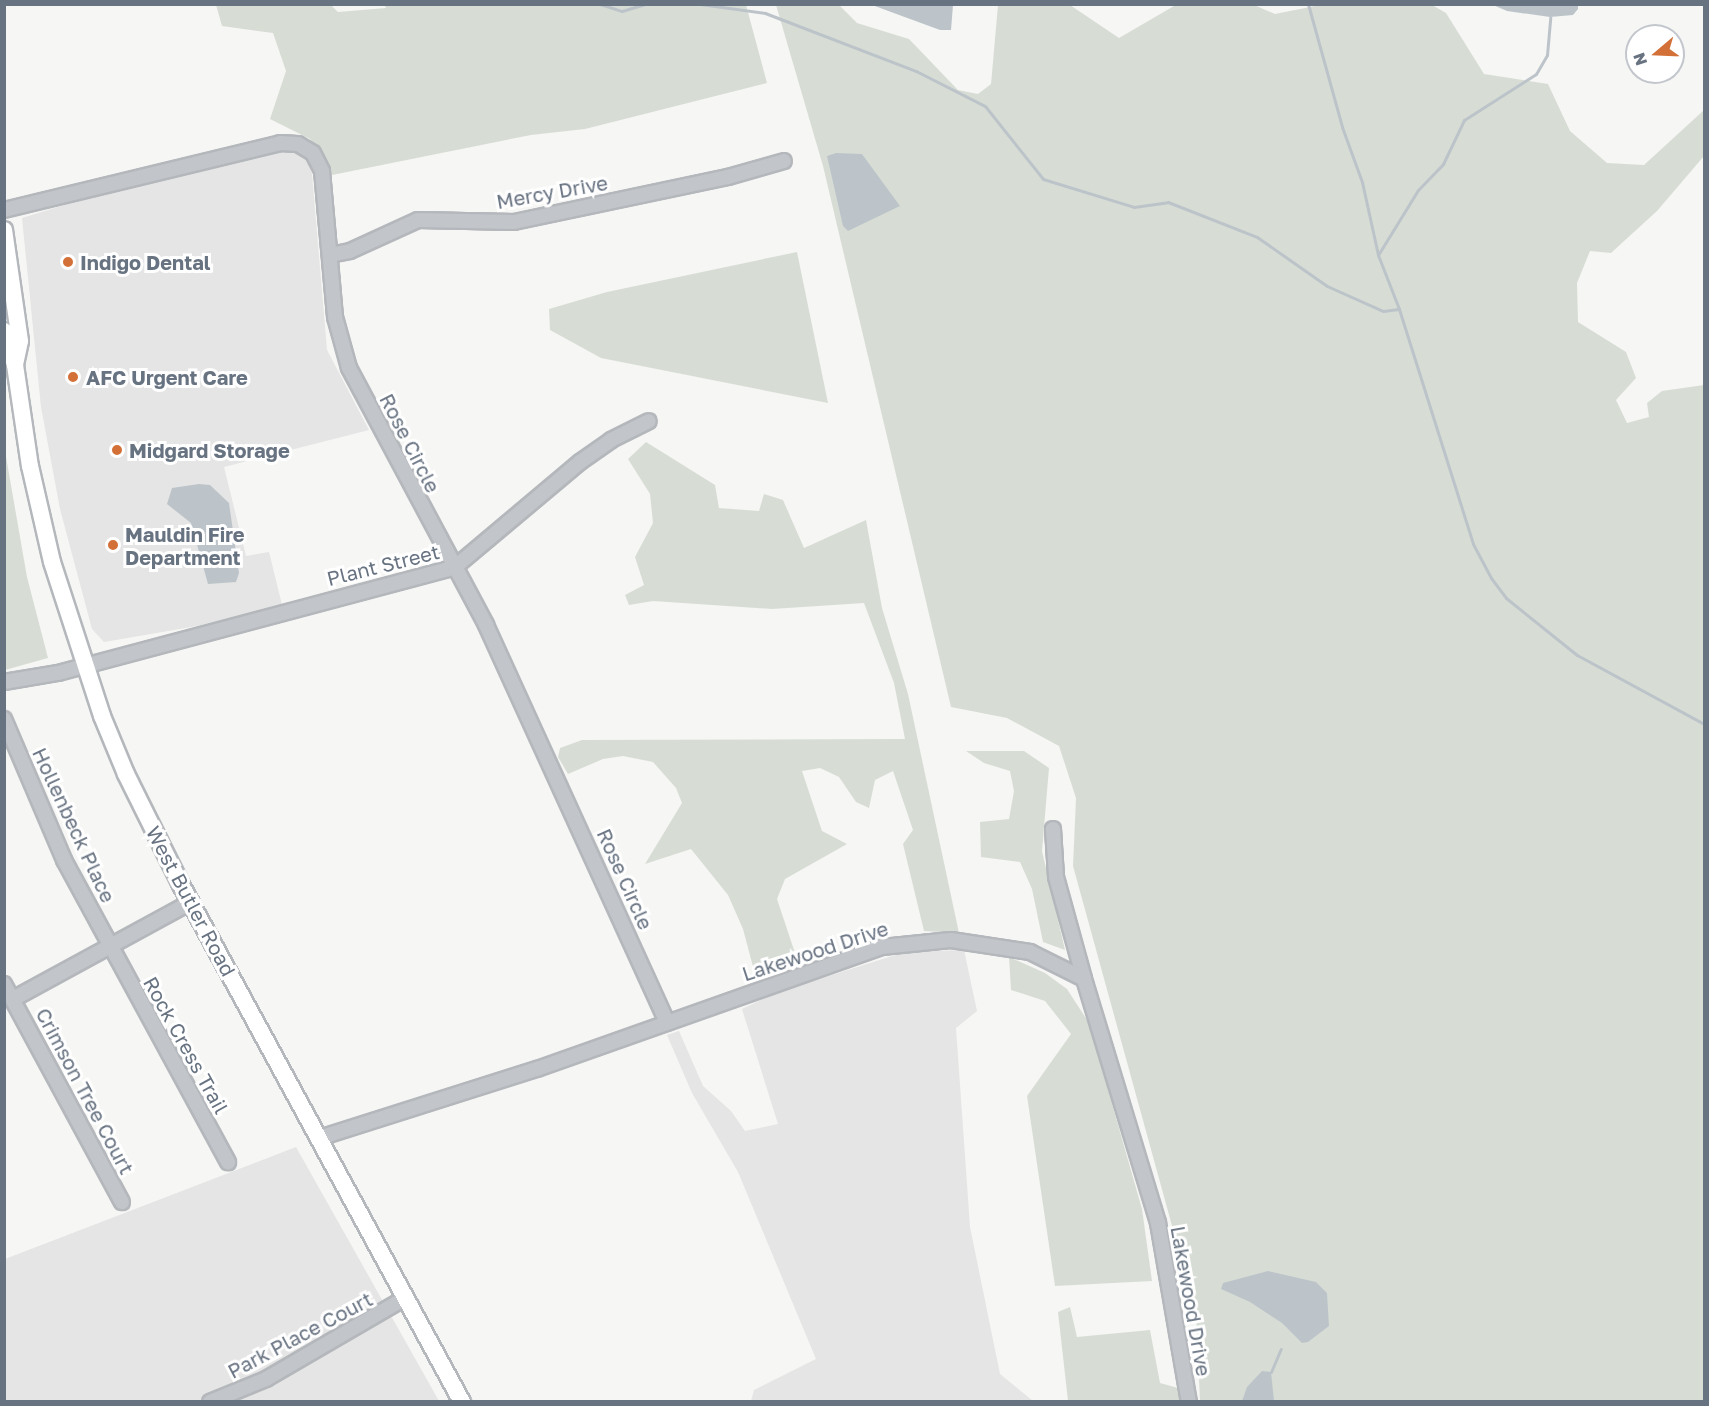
<!DOCTYPE html>
<style>
body{margin:0}
#map{position:relative;width:1709px;height:1406px;overflow:hidden;background:#f6f6f4;font-family:"Golos Text",sans-serif}
div>[style]{position:absolute}
.built>*{inset:0;background:#e4e5e4}
.green>*{inset:0;background:#d7ddd5}
.water>*{inset:0;background:#bcc4ca}
.stream>*{height:3px;margin:-1.5px;padding:0 1.5px;transform-origin:1.5px;border-radius:1.5px;background:#bcc4ca}
.roads{filter:drop-shadow(2px 0 #b4b7bb) drop-shadow(-2px 0 #b4b7bb) drop-shadow(0 2px #b4b7bb) drop-shadow(0 -2px #b4b7bb)}
.minor>*{height:14px;margin:-7px;padding:0 7px;transform-origin:7px;border-radius:7px;background:#c2c5c9}
.major>*{height:16px;margin:-8px;padding:0 8px;transform-origin:8px;border-radius:8px;background:#fff}
.dots>*{width:16px;height:16px;translate:-50% -50%;box-sizing:border-box;border:3px solid #fff;border-radius:50%}
span{translate:-50% -50%;white-space:nowrap;text-align:center;line-height:1.15;-webkit-text-stroke:6px #fff;paint-order:stroke}
.street-label{font-size:20px;color:#687382}
.poi-label{font-size:20px;color:#687382;font-weight:700}
.left{translate:0 -50%;text-align:left}
.frame{position:absolute;inset:0;border:6px solid #687382;pointer-events:none}
.north{position:absolute;left:1625px;top:24px;width:60px;height:60px;box-sizing:border-box;background:#fff;border:2px solid #c3c7cd;border-radius:50%;rotate:251deg;font-size:16px;font-weight:700;line-height:24px;text-align:center;color:#687382}
.north::after{content:'';display:block;margin:auto;width:21px;height:27px;background:#d37037;clip-path:polygon(50% 0,100% 100%,50% 72%,0 100%)}
</style>
<div id="map">
<div class="built">
<i style="clip-path:polygon(289px 147px,307px 154px,312px 174px,327px 350px,369px 430px,224px 467px,246px 556px,269px 552px,282px 605px,197px 626px,104px 642px,92px 629px,60px 509px,41px 407px,22px 218px,110px 191px)"></i>
<i style="clip-path:polygon(964px 950px,977px 1011px,956px 1028px,970px 1227px,1000px 1374px,1033px 1401px,751px 1401px,754px 1390px,816px 1359px,738px 1172px,692px 1093px,667px 1035px,679px 1031px,703px 1086px,731px 1111px,745px 1131px,778px 1124px,742px 1009px,778px 992px,905px 952px)"></i>
<i style="clip-path:polygon(296px 1147px,439px 1401px,5px 1402px,5px 1259px)"></i>
</div>
<div class="green">
<i style="clip-path:polygon(384px 4px,746px 5px,767px 83px,585px 129px,531px 135px,332px 175px,310px 139px,270px 119px,286px 71px,273px 33px,222px 26px,216px 5px,331px 5px,338px 12px,386px 8px)"></i>
<i style="clip-path:polygon(776px 5px,839px 5px,857px 23px,909px 39px,958px 90px,978px 94px,991px 84px,998px 5px,1070px 5px,1119px 38px,1174px 6px,1254px 5px,1275px 14px,1320px 5px,1432px 5px,1446px 13px,1484px 74px,1548px 84px,1570px 131px,1607px 163px,1644px 165px,1704px 110px,1704px 156px,1657px 211px,1611px 253px,1590px 251px,1577px 283px,1578px 322px,1626px 352px,1636px 378px,1616px 400px,1627px 423px,1649px 417px,1647px 403px,1662px 391px,1704px 385px,1704px 1401px,1200px 1401px,1196px 1313px,1073px 866px,1076px 798px,1059px 746px,1007px 718px,951px 707px,823px 166px)"></i>
<i style="clip-path:polygon(797px 252px,828px 403px,601px 358px,550px 330px,549px 309px,607px 292px)"></i>
<i style="clip-path:polygon(646px 442px,715px 485px,719px 508px,759px 511px,764px 494px,783px 500px,804px 548px,866px 520px,882px 608px,908px 694px,959px 933px,924px 931px,903px 844px,913px 830px,893px 771px,875px 780px,869px 808px,856px 802px,839px 777px,820px 768px,802px 771px,822px 831px,847px 844px,785px 879px,777px 899px,799px 965px,756px 978px,743px 929px,728px 895px,691px 849px,645px 864px,682px 803px,676px 788px,653px 762px,623px 756px,603px 759px,568px 774px,558px 757px,560px 748px,582px 740px,905px 739px,894px 683px,864px 603px,772px 609px,653px 601px,629px 605px,625px 595px,644px 585px,635px 557px,653px 523px,650px 494px,628px 459px)"></i>
<i style="clip-path:polygon(4px 445px,27px 577px,48px 658px,5px 670px)"></i>
<i style="clip-path:polygon(966px 751px,1024px 751px,1049px 768px,1042px 851px,1065px 950px,1043px 942px,1032px 889px,1020px 862px,981px 857px,980px 822px,1009px 819px,1014px 791px,1010px 771px,984px 763px)"></i>
<i style="clip-path:polygon(1009px 957px,1045px 973px,1067px 989px,1089px 1023px,1142px 1209px,1152px 1281px,1055px 1286px,1027px 1096px,1071px 1034px,1045px 1001px,1011px 990px)"></i>
<i style="clip-path:polygon(1070px 1307px,1077px 1337px,1150px 1330px,1160px 1383px,1178px 1388px,1180px 1401px,1068px 1401px,1058px 1312px)"></i>
</div>
<div class="water">
<i style="clip-path:polygon(872px 5px,953px 5px,951px 30px,940px 30px)"></i>
<i style="clip-path:polygon(1493px 5px,1578px 5px,1578px 9px,1573px 15px,1550px 17px,1507px 11px)"></i>
<i style="clip-path:polygon(836px 153px,862px 154px,900px 206px,848px 231px,843px 226px,827px 156px)"></i>
<i style="clip-path:polygon(199px 484px,210px 485px,229px 503px,239px 573px,236px 582px,208px 584px,191px 523px,167px 504px,172px 488px)"></i>
<i style="clip-path:polygon(1268px 1271px,1316px 1282px,1327px 1293px,1329px 1326px,1308px 1342px,1302px 1343px,1282px 1323px,1250px 1302px,1221px 1289px,1223px 1283px)"></i>
<i style="clip-path:polygon(1262px 1371px,1271px 1372px,1274px 1401px,1242px 1401px,1247px 1387px)"></i>
</div>
<div class="stream">
<i style="left:600px;top:4px;width:23px;rotate:18deg"></i>
<i style="left:622px;top:11px;width:24px;rotate:-17deg"></i>
<i style="left:700px;top:4px;width:66px;rotate:7.9deg"></i>
<i style="left:765px;top:13px;width:162px;rotate:21deg"></i>
<i style="left:916px;top:71px;width:77px;rotate:26.9deg"></i>
<i style="left:985px;top:106px;width:93px;rotate:51.5deg"></i>
<i style="left:1043px;top:179px;width:95px;rotate:17.1deg"></i>
<i style="left:1134px;top:207px;width:34px;rotate:-8deg"></i>
<i style="left:1168px;top:202px;width:96px;rotate:21.5deg"></i>
<i style="left:1257px;top:237px;width:85px;rotate:35deg"></i>
<i style="left:1327px;top:286px;width:61px;rotate:24.1deg"></i>
<i style="left:1383px;top:311px;width:16px;rotate:-7deg"></i>
<i style="left:1308px;top:4px;width:128px;rotate:74.5deg"></i>
<i style="left:1342px;top:127px;width:59px;rotate:70deg"></i>
<i style="left:1362px;top:182px;width:75px;rotate:77.6deg"></i>
<i style="left:1378px;top:255px;width:58px;rotate:68.7deg"></i>
<i style="left:1399px;top:309px;width:246px;rotate:72.5deg"></i>
<i style="left:1473px;top:544px;width:38px;rotate:62deg"></i>
<i style="left:1491px;top:578px;width:25px;rotate:53deg"></i>
<i style="left:1506px;top:598px;width:91px;rotate:38.8deg"></i>
<i style="left:1577px;top:655px;width:145px;rotate:28.5deg"></i>
<i style="left:1378px;top:255px;width:76px;rotate:-58.4deg"></i>
<i style="left:1418px;top:190px;width:36px;rotate:-46deg"></i>
<i style="left:1443px;top:164px;width:49px;rotate:-64.5deg"></i>
<i style="left:1464px;top:120px;width:85px;rotate:-32.6deg"></i>
<i style="left:1536px;top:74px;width:22px;rotate:-60deg"></i>
<i style="left:1547px;top:55px;width:38px;rotate:-85deg"></i>
<i style="left:1271px;top:1372px;width:25px;rotate:-67deg"></i>
</div>
<div class="roads">
<div class="minor">
<i style="left:4px;top:210px;width:284px;rotate:-13.6deg"></i>
<i style="left:280px;top:143px;width:18px;rotate:3deg"></i>
<i style="left:298px;top:144px;width:17px;rotate:31deg"></i>
<i style="left:313px;top:153px;width:20px;rotate:63deg"></i>
<i style="left:322px;top:171px;width:147px;rotate:84.9deg"></i>
<i style="left:335px;top:317px;width:53px;rotate:74.6deg"></i>
<i style="left:349px;top:368px;width:291px;rotate:61.9deg"></i>
<i style="left:486px;top:625px;width:437px;rotate:65.5deg"></i>
<i style="left:330px;top:255px;width:20px;rotate:-11deg"></i>
<i style="left:350px;top:251px;width:75px;rotate:-24.5deg"></i>
<i style="left:418px;top:220px;width:96px;rotate:1.2deg"></i>
<i style="left:514px;top:222px;width:219px;rotate:-11.9deg"></i>
<i style="left:728px;top:177px;width:58px;rotate:-15.9deg"></i>
<i style="left:4px;top:682px;width:55px;rotate:-9.5deg"></i>
<i style="left:58px;top:673px;width:411px;rotate:-14.9deg"></i>
<i style="left:455px;top:567px;width:163px;rotate:-40deg"></i>
<i style="left:580px;top:462px;width:38px;rotate:-35deg"></i>
<i style="left:611px;top:440px;width:42px;rotate:-26.6deg"></i>
<i style="left:4px;top:719px;width:153px;rotate:66.9deg"></i>
<i style="left:64px;top:860px;width:344px;rotate:61.5deg"></i>
<i style="left:1053px;top:829px;width:48px;rotate:86.4deg"></i>
<i style="left:1056px;top:877px;width:106px;rotate:74.6deg"></i>
<i style="left:4px;top:984px;width:248px;rotate:61.6deg"></i>
<i style="left:13px;top:999px;width:203px;rotate:-28.6deg"></i>
<i style="left:319px;top:1138px;width:229px;rotate:-17.6deg"></i>
<i style="left:537px;top:1069px;width:366px;rotate:-19.5deg"></i>
<i style="left:882px;top:947px;width:69px;rotate:-5.8deg"></i>
<i style="left:951px;top:940px;width:80px;rotate:8.6deg"></i>
<i style="left:1030px;top:952px;width:60px;rotate:26.6deg"></i>
<i style="left:1084px;top:979px;width:255px;rotate:73.1deg"></i>
<i style="left:1158px;top:1223px;width:182px;rotate:80.2deg"></i>
<i style="left:210px;top:1402px;width:61px;rotate:-22.3deg"></i>
<i style="left:266px;top:1379px;width:161px;rotate:-30.2deg"></i>
</div>
<div class="major">
<i style="left:4px;top:230px;width:112px;rotate:81.8deg"></i>
<i style="left:20px;top:341px;width:24px;rotate:102deg"></i>
<i style="left:4px;top:331px;width:36px;rotate:72deg"></i>
<i style="left:15px;top:365px;width:102px;rotate:81.6deg"></i>
<i style="left:30px;top:466px;width:98px;rotate:77.1deg"></i>
<i style="left:52px;top:562px;width:162px;rotate:72deg"></i>
<i style="left:102px;top:716px;width:63px;rotate:67.5deg"></i>
<i style="left:126px;top:774px;width:122px;rotate:63.6deg"></i>
<i style="left:180px;top:883px;width:591px;rotate:61.48deg"></i>
</div>
</div>
<div class="dots">
<i style="left:68px;top:262px;background:#d37037"></i>
<i style="left:73px;top:377px;background:#d37037"></i>
<i style="left:117px;top:450px;background:#d37037"></i>
<i style="left:113px;top:545px;background:#d37037"></i>
</div>
<div class="street-label">
<span style="left:552px;top:192px;rotate:-10deg">Mercy Drive</span>
<span style="left:410px;top:443px;rotate:63deg">Rose Circle</span>
<span style="left:383px;top:565px;rotate:-14deg">Plant Street</span>
<span style="left:74px;top:825px;rotate:65deg">Hollenbeck Place</span>
<span style="left:625px;top:879px;rotate:66deg">Rose Circle</span>
<span style="left:191px;top:901px;rotate:62deg">West Butler Road</span>
<span style="left:815px;top:951px;rotate:-18deg">Lakewood Drive</span>
<span style="left:186px;top:1045px;rotate:61deg">Rock Cress Trail</span>
<span style="left:85px;top:1091px;rotate:62deg">Crimson Tree Court</span>
<span style="left:1191px;top:1301px;rotate:80deg">Lakewood Drive</span>
<span style="left:300px;top:1335px;rotate:-28deg">Park Place Court</span>
</div>
<div class="poi-label">
<span class="left" style="left:80px;top:262px">Indigo Dental</span>
<span class="left" style="left:86px;top:377px">AFC Urgent Care</span>
<span class="left" style="left:129px;top:450px">Midgard Storage</span>
<span class="left" style="left:125px;top:546px">Mauldin Fire<br>Department</span>
</div>
<div class="frame"></div>
<div class="north">N</div>
</div>
